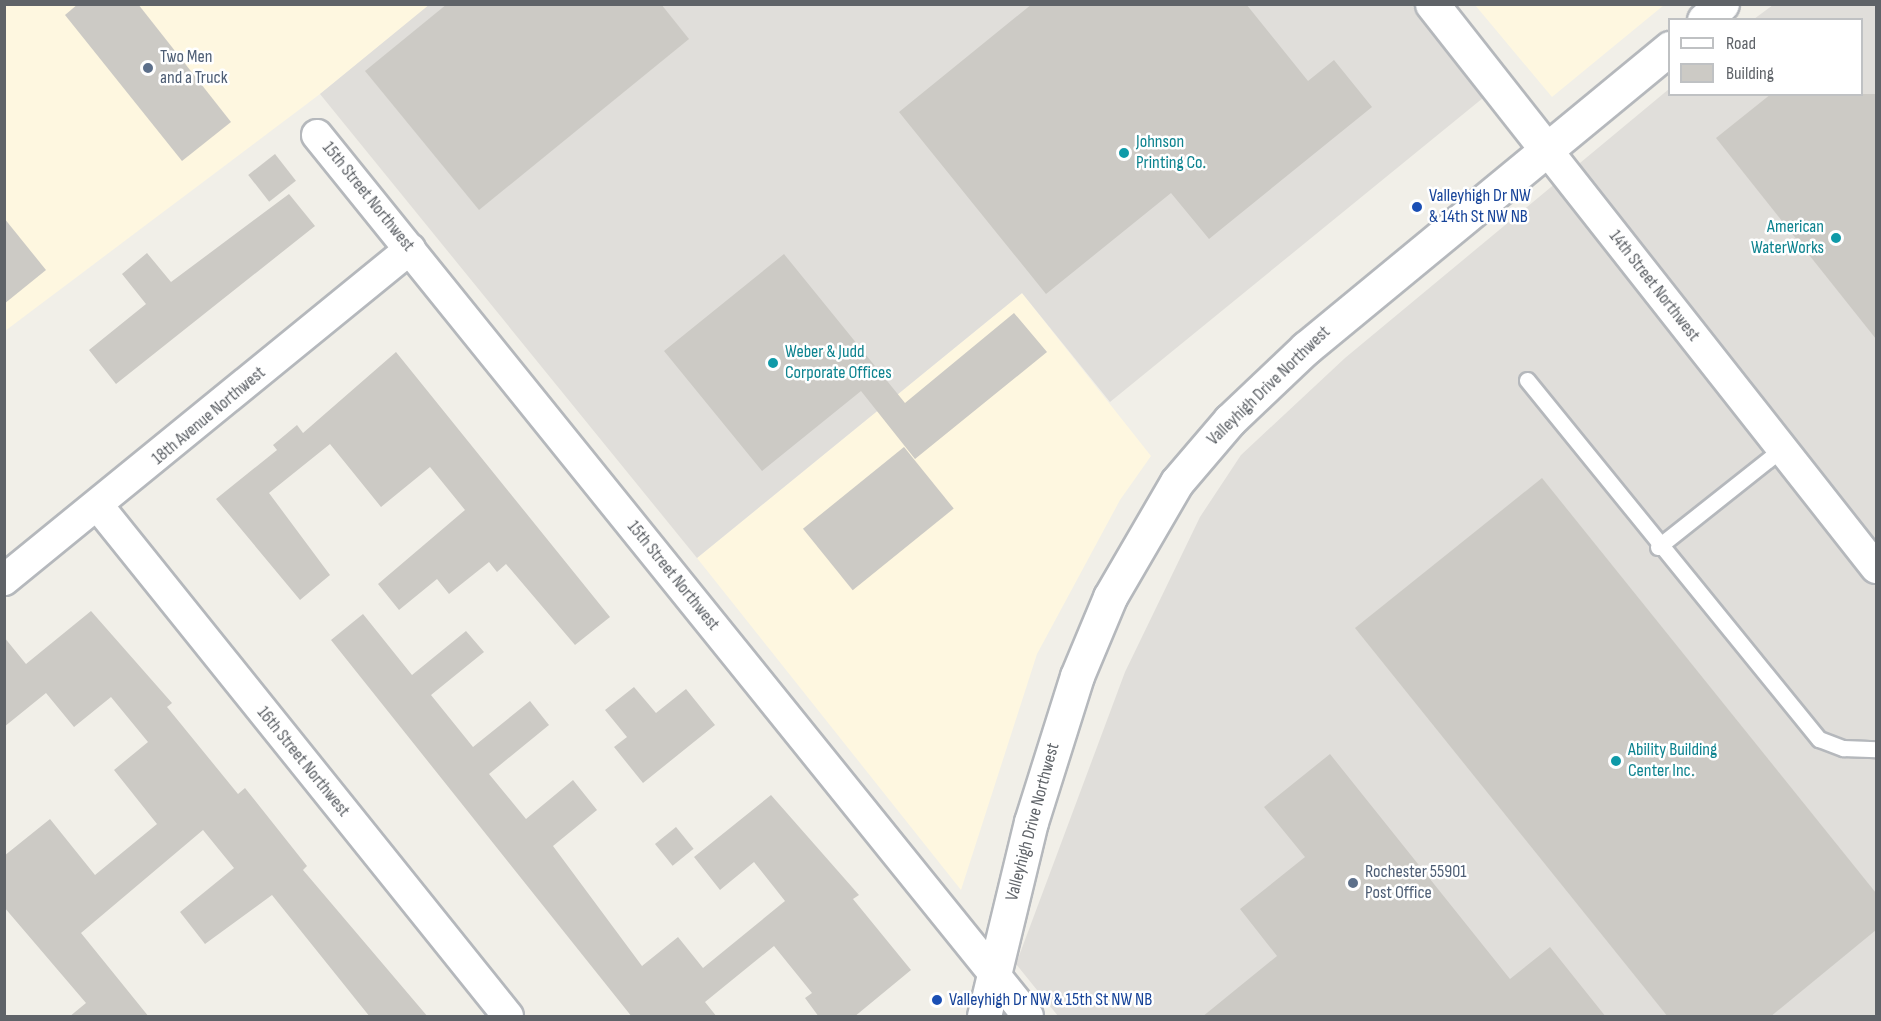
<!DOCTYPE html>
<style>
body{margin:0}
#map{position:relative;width:1881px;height:1021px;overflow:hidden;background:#f1efe8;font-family:"Sofia Sans Condensed",sans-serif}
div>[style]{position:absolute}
.commercial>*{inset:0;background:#fef7e0}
.industrial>*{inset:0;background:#e0deda}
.building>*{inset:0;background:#cccac5;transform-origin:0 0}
.roads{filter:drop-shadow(2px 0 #b5b8bc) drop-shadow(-2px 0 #b5b8bc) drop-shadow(0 2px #b5b8bc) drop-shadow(0 -2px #b5b8bc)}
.lane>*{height:15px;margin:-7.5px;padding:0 7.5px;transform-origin:7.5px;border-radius:7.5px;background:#fff}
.street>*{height:30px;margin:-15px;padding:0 15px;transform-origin:15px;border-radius:15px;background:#fff}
.secondary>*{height:33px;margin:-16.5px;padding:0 16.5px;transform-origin:16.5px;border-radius:16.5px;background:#fff}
.dots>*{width:16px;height:16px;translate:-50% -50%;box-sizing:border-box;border:3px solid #fff;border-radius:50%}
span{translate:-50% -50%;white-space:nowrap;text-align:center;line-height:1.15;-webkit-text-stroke:5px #fff;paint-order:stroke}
.service-label{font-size:18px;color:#4e5e75}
.left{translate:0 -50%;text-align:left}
.culture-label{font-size:18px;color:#0d838f}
.right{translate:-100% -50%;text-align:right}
.street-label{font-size:18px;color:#5f6368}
.transit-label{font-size:18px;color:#164399}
.frame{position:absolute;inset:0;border:6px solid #5f6368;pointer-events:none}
.legend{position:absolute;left:1668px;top:18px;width:195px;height:78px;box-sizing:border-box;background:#fff;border:2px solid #bfc1c3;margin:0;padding:8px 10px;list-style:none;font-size:18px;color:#5f6368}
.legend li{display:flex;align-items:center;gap:12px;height:30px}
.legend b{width:30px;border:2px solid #bfc1c3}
</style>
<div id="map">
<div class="commercial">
<i style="clip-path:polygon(5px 5px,430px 5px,320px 94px,5px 331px)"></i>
<i style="clip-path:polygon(1475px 5px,1664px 5px,1552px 97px)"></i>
<i style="clip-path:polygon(1022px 293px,1151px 456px,1120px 500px,1037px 654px,961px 890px,697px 558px)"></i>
</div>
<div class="industrial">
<i style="clip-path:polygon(430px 4px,1425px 5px,1494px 89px,1110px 402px,1022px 293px,697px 558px,320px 94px)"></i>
<i style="clip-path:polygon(1773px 5px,1876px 5px,1876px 1016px,1058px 1016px,1016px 964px,1125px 672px,1200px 517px,1241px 455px,1345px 358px,1669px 89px,1670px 94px,1862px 94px,1862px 20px,1754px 19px)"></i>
</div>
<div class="building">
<i style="clip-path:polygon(78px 4px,138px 4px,231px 122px,182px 161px,65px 15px)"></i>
<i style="clip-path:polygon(447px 4px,661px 4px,689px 39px,479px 210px,365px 71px)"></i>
<i style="clip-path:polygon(1032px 4px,1246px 4px,1308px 81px,1334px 60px,1372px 107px,1209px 239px,1171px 193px,1046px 294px,899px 112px)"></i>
<i style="clip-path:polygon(1771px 94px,1876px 94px,1876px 339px,1716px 138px)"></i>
<i style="left:275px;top:154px;width:34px;height:34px;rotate:52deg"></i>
<i style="clip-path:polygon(289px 194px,315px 226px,116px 384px,89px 350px,146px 304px,122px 274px,147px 253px,171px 282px)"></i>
<i style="clip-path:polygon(4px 218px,46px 270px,4px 304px)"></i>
<i style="clip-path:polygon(784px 254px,905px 403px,1014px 313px,1047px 352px,915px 459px,861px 391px,762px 471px,664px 351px)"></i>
<i style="clip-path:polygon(396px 352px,610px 617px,575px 645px,506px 564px,497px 572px,489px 562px,449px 594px,437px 579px,399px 610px,378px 584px,465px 510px,430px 467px,381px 507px,330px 444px,269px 493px,330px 575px,300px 600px,216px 499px,277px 450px,273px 445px,297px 425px,303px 433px)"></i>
<i style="left:904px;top:447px;width:79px;height:130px;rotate:51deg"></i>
<i style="clip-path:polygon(1542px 478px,1876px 893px,1876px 930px,1770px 1017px,1668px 1017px,1355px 628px)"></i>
<i style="clip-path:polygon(91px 611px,172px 703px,167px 707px,238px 794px,245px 788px,307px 866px,303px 870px,428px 1017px,370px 1017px,272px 895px,205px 944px,180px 912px,234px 868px,203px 830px,81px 933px,149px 1017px,69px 1017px,86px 1003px,4px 907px,4px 856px,50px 819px,95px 875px,157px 824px,114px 770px,148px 742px,111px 697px,74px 727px,46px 693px,4px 727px,4px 637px,26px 664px)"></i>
<i style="clip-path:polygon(363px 614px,412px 675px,466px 631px,484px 652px,431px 695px,473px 747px,530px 701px,549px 725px,489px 774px,526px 819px,573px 780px,597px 810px,553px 846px,642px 966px,678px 937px,703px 968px,785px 901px,754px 862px,720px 890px,694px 857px,771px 795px,859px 895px,853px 899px,911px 970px,854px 1017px,819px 1017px,805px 998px,812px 993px,774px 946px,705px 1002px,717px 1017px,632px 1017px,331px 640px)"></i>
<i style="clip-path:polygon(634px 687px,656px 713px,686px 689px,715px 725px,643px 783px,614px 747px,627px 737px,605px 710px)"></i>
<i style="clip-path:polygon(1330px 754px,1510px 979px,1550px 947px,1606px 1017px,1202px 1017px,1277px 956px,1240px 909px,1305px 857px,1264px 807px)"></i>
<i style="left:676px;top:827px;width:28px;height:27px;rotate:51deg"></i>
</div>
<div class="roads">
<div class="lane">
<i style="left:1527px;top:380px;width:463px;rotate:50.9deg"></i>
<i style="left:1819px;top:739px;width:26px;rotate:21deg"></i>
<i style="left:1843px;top:748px;width:33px;rotate:2deg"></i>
<i style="left:1658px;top:547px;width:159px;rotate:-38.4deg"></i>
</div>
<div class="street">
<i style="left:317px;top:135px;width:1132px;rotate:51.1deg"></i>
<i style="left:1547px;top:150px;width:532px;rotate:51.79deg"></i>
<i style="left:99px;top:507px;width:653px;rotate:51.22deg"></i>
<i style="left:4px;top:580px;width:524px;rotate:-39.19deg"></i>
</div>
<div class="secondary">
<i style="left:1432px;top:4px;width:186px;rotate:51.8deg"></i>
<i style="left:1704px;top:20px;width:24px;rotate:-42deg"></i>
<i style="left:984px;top:1016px;width:200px;rotate:-76.4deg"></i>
<i style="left:1031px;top:822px;width:153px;rotate:-72.5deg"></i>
<i style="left:1077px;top:676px;width:86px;rotate:-67.3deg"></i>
<i style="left:1110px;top:597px;width:133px;rotate:-59.8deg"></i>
<i style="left:1177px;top:482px;width:82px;rotate:-49.5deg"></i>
<i style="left:1230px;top:420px;width:105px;rotate:-43.5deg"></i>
<i style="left:1306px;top:348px;width:472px;rotate:-39.5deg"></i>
</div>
</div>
<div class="dots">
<i style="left:148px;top:68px;background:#5c6f8a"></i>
<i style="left:1124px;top:153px;background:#0f9aa8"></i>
<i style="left:1417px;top:207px;background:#1a4fb4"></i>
<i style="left:1836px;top:238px;background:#0f9aa8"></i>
<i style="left:773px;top:363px;background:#0f9aa8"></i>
<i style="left:1616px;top:761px;background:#0f9aa8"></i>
<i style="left:1353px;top:883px;background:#5c6f8a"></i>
<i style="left:937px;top:1000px;background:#1a4fb4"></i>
</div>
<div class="service-label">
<span class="left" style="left:160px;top:68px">Two Men<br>and a Truck</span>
<span class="left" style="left:1365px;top:883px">Rochester 55901<br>Post Office</span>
</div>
<div class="culture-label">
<span class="left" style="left:1136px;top:153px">Johnson<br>Printing Co.</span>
<span class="right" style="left:1824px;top:238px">American<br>WaterWorks</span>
<span class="left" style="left:785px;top:363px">Weber &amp; Judd<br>Corporate Offices</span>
<span class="left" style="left:1628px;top:761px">Ability Building<br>Center Inc.</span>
</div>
<div class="street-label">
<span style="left:368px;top:197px;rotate:51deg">15th Street Northwest</span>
<span style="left:1654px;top:286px;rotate:52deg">14th Street Northwest</span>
<span style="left:1269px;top:386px;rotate:-44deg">Valleyhigh Drive Northwest</span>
<span style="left:209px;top:416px;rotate:-40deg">18th Avenue Northwest</span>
<span style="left:673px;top:576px;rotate:51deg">15th Street Northwest</span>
<span style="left:303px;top:762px;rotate:51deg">16th Street Northwest</span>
<span style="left:1033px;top:822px;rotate:-75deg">Valleyhigh Drive Northwest</span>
</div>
<div class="transit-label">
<span class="left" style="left:1429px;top:207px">Valleyhigh Dr NW<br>&amp; 14th St NW NB</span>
<span class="left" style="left:949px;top:1000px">Valleyhigh Dr NW &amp; 15th St NW NB</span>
</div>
<div class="frame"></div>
<ul class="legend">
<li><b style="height:8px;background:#fff"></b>Road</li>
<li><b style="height:16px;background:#cccac5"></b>Building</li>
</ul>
</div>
